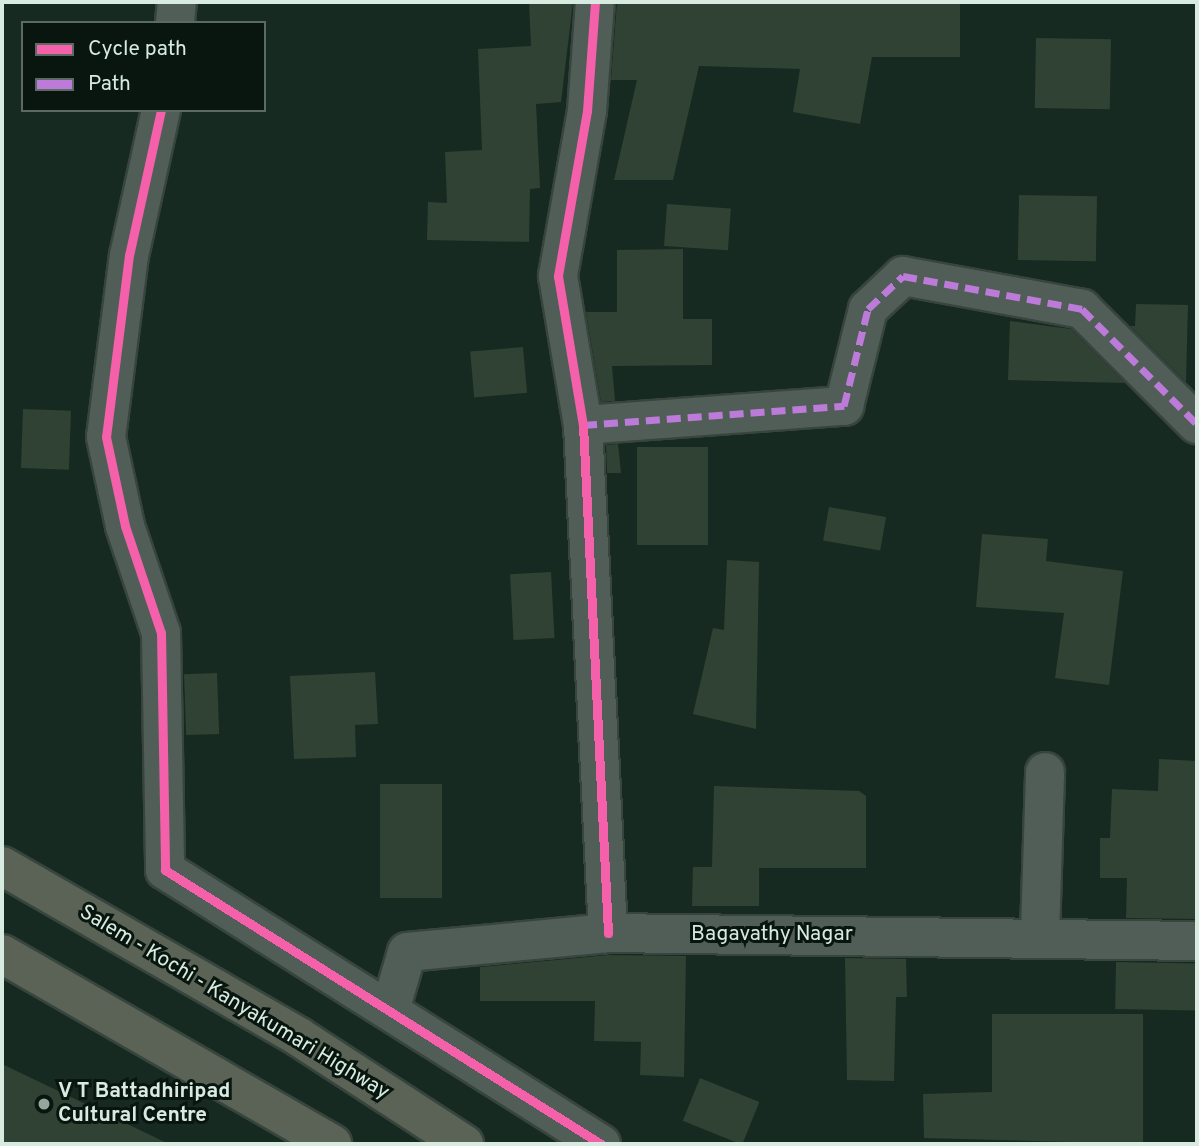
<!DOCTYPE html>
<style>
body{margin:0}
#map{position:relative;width:1199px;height:1146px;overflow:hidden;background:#172a21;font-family:Overpass,sans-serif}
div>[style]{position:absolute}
.building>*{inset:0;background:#304233;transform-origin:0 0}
.roads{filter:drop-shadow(2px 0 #37453e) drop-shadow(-2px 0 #37453e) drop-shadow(0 2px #37453e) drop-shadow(0 -2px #37453e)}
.minor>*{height:38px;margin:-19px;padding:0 19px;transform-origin:19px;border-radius:19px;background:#515e57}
.highway>*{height:38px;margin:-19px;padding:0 19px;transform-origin:19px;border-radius:19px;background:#5a6355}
.quiet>*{height:7px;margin-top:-3.5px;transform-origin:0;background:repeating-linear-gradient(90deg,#bd7bd9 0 14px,transparent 0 21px)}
.cycleway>*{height:9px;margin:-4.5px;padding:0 4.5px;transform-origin:4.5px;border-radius:4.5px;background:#f560ab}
.dots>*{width:19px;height:19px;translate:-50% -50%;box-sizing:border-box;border:4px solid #08160f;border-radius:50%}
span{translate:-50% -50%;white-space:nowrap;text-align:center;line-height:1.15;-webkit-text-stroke:6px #08160f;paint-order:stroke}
.street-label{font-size:21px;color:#d8ebe0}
.poi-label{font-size:21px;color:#d8ebe0;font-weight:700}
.left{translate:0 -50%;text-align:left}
.frame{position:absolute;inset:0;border:4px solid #d8ebe0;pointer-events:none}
.legend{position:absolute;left:21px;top:21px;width:245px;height:91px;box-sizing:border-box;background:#08160f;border:2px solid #5b6b63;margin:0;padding:9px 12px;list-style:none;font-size:21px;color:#d8ebe0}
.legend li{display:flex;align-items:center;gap:14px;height:35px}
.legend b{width:35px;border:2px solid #5b6b63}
</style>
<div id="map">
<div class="building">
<i style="clip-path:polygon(529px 2px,573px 2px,561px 102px,536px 104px,540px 188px,530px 189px,529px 242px,427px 240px,428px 202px,447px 203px,445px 152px,482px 150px,478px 49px,531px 46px)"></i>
<i style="clip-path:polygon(617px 2px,960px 2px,960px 57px,872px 57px,860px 124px,793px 112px,800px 69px,699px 66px,673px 180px,614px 180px,637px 80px,611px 80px)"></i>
<i style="left:1036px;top:38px;width:75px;height:70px;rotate:1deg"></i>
<i style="left:1019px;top:195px;width:78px;height:65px;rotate:1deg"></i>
<i style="left:667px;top:204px;width:64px;height:42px;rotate:4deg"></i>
<i style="clip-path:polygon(683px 249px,683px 319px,712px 319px,712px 365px,612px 366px,615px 401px,601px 402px,586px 312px,617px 312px,617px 250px)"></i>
<i style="clip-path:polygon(1136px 304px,1188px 305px,1186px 382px,1130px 326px,1135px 326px)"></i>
<i style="clip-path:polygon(1010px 321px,1071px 329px,1125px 383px,1008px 380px)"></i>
<i style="left:523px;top:347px;width:46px;height:53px;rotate:85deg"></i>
<i style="left:23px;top:409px;width:48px;height:59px;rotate:2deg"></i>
<i style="clip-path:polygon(618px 444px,621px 473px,607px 473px,606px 445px)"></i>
<i style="left:637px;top:447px;width:71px;height:98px"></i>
<i style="left:829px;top:507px;width:58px;height:34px;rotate:10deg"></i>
<i style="clip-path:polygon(982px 534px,1048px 539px,1046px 561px,1123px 571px,1109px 685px,1055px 678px,1064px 613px,976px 607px)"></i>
<i style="clip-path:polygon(727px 560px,759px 562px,756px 729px,693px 714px,713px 628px,724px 630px)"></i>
<i style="left:551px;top:572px;width:66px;height:41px;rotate:87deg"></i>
<i style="clip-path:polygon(375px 672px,378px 724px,355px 725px,356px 757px,294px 759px,290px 676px)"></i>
<i style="left:217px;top:673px;width:61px;height:33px;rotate:88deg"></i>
<i style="clip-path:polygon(1159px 759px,1197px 761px,1197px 919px,1126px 918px,1127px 878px,1100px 878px,1100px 838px,1110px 838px,1112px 789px,1158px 791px)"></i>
<i style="left:442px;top:784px;width:114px;height:62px;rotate:90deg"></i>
<i style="clip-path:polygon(714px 786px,859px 791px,866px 796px,866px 868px,759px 868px,759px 906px,692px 906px,693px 867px,712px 867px)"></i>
<i style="clip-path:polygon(609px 955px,686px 956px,684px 1077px,640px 1075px,641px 1042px,594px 1041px,595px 1001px,480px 1001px,480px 967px)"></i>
<i style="clip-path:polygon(845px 958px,906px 959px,907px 997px,896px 997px,894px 1081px,847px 1080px)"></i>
<i style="left:1116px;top:962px;width:81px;height:47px;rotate:1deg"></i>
<i style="clip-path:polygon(992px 1014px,1143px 1014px,1143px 1144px,924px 1138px,923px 1094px,992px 1092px)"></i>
<i style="clip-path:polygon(2px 1064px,169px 1144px,2px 1144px)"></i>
<i style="left:700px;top:1078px;width:64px;height:46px;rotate:22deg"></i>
</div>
<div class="roads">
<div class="minor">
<i style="left:595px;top:2px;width:109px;rotate:94.2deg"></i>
<i style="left:587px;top:111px;width:168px;rotate:100deg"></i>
<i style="left:558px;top:276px;width:151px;rotate:80.5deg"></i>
<i style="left:583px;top:425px;width:509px;rotate:87.18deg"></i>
<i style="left:175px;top:23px;width:21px;rotate:-85deg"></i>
<i style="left:161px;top:110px;width:148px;rotate:102.4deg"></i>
<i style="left:129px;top:255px;width:183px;rotate:97.2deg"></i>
<i style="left:106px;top:437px;width:91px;rotate:77.9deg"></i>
<i style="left:125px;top:526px;width:113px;rotate:71.4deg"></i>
<i style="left:161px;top:633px;width:237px;rotate:89deg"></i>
<i style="left:165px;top:870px;width:515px;rotate:32.15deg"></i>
<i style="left:583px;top:425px;width:262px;rotate:-4.2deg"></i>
<i style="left:844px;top:406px;width:100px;rotate:-76.1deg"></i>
<i style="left:868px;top:309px;width:48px;rotate:-43.3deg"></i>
<i style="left:903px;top:276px;width:182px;rotate:10.4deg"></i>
<i style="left:1082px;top:309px;width:163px;rotate:45deg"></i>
<i style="left:1040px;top:934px;width:162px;rotate:-88.2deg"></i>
<i style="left:391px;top:1007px;width:57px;rotate:-73.8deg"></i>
<i style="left:407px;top:952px;width:202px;rotate:-5.4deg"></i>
<i style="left:608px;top:933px;width:589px;rotate:0.78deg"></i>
</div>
<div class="highway">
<i style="left:2px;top:866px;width:343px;rotate:29.9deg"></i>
<i style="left:299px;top:1037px;width:197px;rotate:33deg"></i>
<i style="left:2px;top:954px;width:381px;rotate:29.9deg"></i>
</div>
</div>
<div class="quiet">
<i style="left:583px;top:425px;width:262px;rotate:-4.2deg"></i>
<i style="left:844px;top:406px;width:100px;rotate:-76.1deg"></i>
<i style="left:868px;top:309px;width:48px;rotate:-43.3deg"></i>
<i style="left:903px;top:276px;width:182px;rotate:10.4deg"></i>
<i style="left:1082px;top:309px;width:163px;rotate:45deg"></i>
</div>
<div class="cycleway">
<i style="left:595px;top:2px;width:109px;rotate:94.2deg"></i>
<i style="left:587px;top:111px;width:168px;rotate:100deg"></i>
<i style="left:558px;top:276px;width:151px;rotate:80.5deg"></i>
<i style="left:583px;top:425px;width:509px;rotate:87.18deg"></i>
<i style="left:161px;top:110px;width:148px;rotate:102.4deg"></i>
<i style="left:129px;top:255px;width:183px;rotate:97.2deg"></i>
<i style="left:106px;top:437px;width:91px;rotate:77.9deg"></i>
<i style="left:125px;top:526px;width:113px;rotate:71.4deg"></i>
<i style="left:161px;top:633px;width:237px;rotate:89deg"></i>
<i style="left:165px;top:870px;width:515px;rotate:32.15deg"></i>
</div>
<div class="dots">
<i style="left:44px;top:1104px;background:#94a79d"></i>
</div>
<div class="street-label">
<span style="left:772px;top:935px">Bagavathy Nagar</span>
<span style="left:234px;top:1003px;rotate:31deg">Salem - Kochi - Kanyakumari Highway</span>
</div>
<div class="poi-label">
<span class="left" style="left:58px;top:1104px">V T Battadhiripad<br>Cultural Centre</span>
</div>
<div class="frame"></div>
<ul class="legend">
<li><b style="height:9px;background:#f560ab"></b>Cycle path</li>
<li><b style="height:9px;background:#bd7bd9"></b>Path</li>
</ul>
</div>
